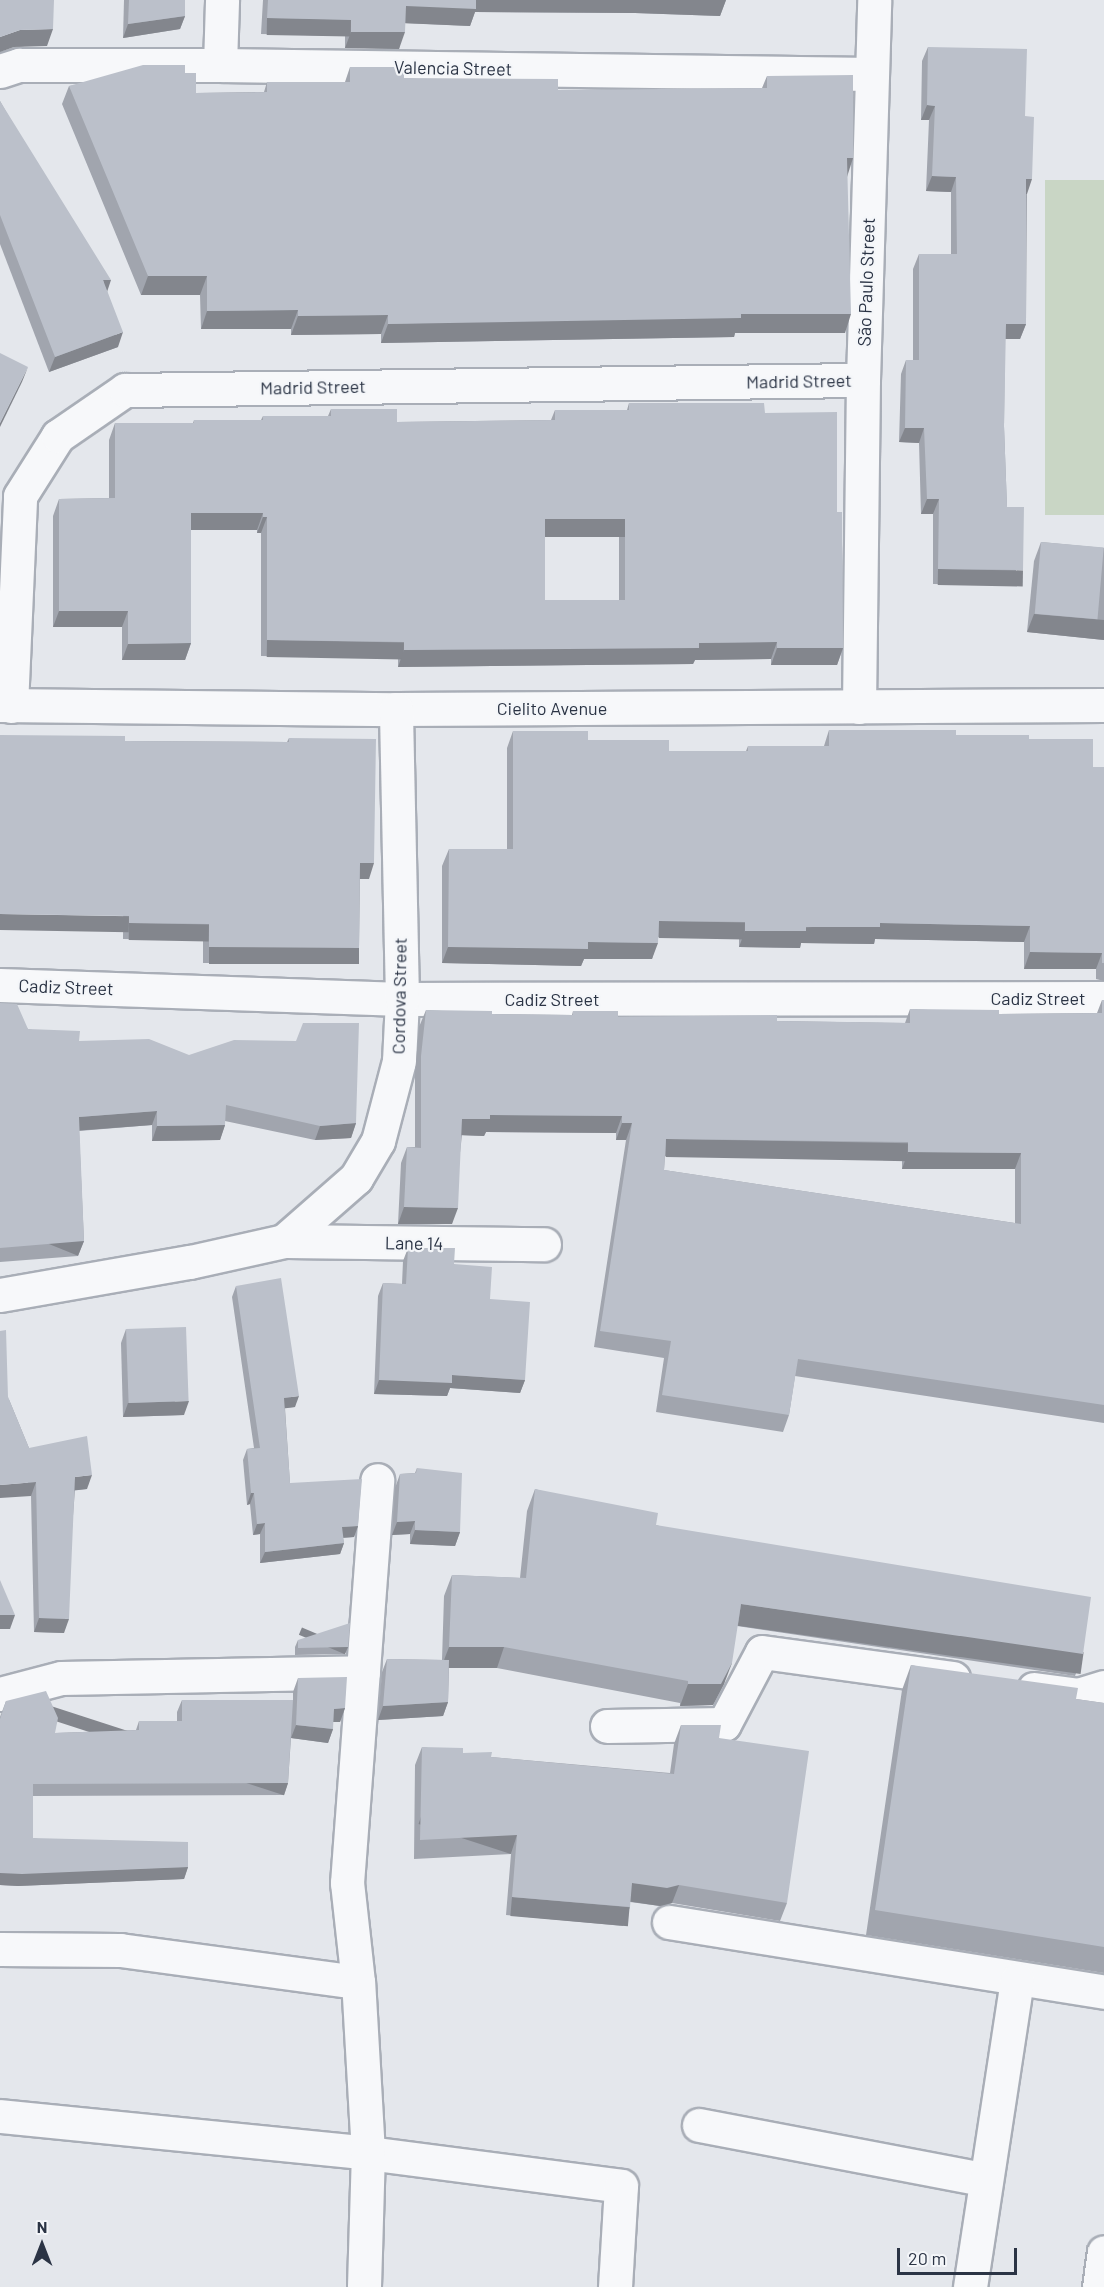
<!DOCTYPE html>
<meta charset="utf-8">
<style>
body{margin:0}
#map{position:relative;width:1104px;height:2287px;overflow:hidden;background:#e4e7ec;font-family:Barlow,sans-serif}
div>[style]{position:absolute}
.green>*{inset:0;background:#c9d6c5;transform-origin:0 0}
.roads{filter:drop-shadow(2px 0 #a9aeb7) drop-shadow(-2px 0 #a9aeb7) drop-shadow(0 2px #a9aeb7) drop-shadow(0 -2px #a9aeb7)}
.minor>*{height:33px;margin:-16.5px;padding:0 16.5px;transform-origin:16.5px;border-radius:16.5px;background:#f7f8fa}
.wall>*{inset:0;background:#a1a5ae}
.shaded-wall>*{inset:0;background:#83868d;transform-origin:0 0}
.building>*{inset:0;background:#bbc0ca;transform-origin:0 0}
span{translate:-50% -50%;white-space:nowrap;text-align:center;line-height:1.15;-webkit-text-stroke:4.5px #f4f6f9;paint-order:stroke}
.street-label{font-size:18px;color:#2b3445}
.north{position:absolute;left:12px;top:2215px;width:60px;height:60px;-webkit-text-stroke:4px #f4f6f9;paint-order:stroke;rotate:0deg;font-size:16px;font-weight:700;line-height:24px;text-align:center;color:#2b3445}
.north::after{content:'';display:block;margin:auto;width:21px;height:27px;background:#2b3445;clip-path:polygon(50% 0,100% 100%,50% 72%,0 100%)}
.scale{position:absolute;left:897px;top:2248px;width:120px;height:27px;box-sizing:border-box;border:3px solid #2b3445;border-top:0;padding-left:8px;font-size:18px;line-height:21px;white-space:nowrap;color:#2b3445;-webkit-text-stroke:4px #f4f6f9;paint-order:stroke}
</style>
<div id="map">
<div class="green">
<i style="left:1104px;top:180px;width:335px;height:59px;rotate:90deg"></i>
</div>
<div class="roads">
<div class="minor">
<i style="left:220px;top:65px;width:65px;rotate:-88.2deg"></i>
<i style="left:0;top:71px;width:20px;rotate:-18deg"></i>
<i style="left:19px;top:65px;width:201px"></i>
<i style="left:220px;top:65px;width:652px;rotate:0.79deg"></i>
<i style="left:0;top:705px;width:396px;rotate:0.6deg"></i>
<i style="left:396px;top:709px;width:708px;rotate:-0.32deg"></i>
<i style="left:11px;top:706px;width:210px;rotate:-87.5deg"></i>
<i style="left:20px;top:496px;width:71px;rotate:-57.7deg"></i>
<i style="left:58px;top:436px;width:81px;rotate:-34.5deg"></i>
<i style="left:125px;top:390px;width:738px;rotate:-0.78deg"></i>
<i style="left:859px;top:707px;width:327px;rotate:-89.3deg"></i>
<i style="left:863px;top:380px;width:380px;rotate:-88.3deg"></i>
<i style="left:0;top:985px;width:402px;rotate:2deg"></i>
<i style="left:402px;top:999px;width:702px;rotate:-0.08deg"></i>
<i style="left:284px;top:1241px;width:260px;rotate:0.7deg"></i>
<i style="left:0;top:1295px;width:193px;rotate:-9.9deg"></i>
<i style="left:190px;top:1262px;width:96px;rotate:-12.6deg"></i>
<i style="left:284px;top:1241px;width:96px;rotate:-41.2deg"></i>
<i style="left:356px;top:1178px;width:43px;rotate:-59.3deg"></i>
<i style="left:378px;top:1141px;width:83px;rotate:-75.3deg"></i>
<i style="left:399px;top:1061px;width:62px;rotate:-87.2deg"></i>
<i style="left:402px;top:999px;width:290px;rotate:-91.2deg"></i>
<i style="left:1034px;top:1689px;width:44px;rotate:7.8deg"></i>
<i style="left:1078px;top:1695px;width:27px;rotate:-17deg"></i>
<i style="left:0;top:1694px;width:63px;rotate:-14.7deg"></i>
<i style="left:61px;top:1678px;width:302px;rotate:-1.1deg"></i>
<i style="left:607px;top:1726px;width:117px;rotate:-1deg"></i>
<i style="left:724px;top:1724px;width:81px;rotate:-62.2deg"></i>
<i style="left:762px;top:1652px;width:193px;rotate:7.8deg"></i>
<i style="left:669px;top:1922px;width:441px;rotate:9.1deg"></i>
<i style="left:0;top:1949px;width:120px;rotate:0.5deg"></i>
<i style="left:120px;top:1950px;width:240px;rotate:7.7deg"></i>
<i style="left:0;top:2116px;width:370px;rotate:5.7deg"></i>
<i style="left:368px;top:2153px;width:255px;rotate:7.4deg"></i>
<i style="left:621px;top:2186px;width:101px;rotate:93.4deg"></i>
<i style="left:699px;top:2125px;width:292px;rotate:10.8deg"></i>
<i style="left:364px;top:2286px;width:133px;rotate:-88.3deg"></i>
<i style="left:368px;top:2153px;width:171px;rotate:-93.3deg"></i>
<i style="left:358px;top:1982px;width:100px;rotate:-96.3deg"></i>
<i style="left:347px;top:1883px;width:404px;rotate:-85.7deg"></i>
<i style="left:970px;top:2287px;width:311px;rotate:-81.3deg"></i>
<i style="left:1099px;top:2287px;width:35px;rotate:-82deg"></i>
</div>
</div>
<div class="wall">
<i style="clip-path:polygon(124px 0,185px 0,185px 16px,180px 29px,123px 38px)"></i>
<i style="clip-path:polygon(263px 0,726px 0,720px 16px,635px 13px,475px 12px,470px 26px,405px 23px,399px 49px,345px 48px,345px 36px,261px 34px)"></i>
<i style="clip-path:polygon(928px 47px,1025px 116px,1027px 194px,1026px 324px,1020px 339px,1005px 339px,1004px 426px,1007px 507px,1018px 585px,933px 584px,933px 514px,921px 514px,919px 443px,899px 442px,901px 374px,906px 360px,913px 360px,913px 269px,919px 254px,951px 254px,951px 192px,926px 191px,929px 120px,921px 120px,922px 61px)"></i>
<i style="clip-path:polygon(350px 67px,404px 78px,558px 90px,762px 88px,767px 76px,847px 175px,845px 333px,735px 333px,734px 337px,381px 343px,381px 334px,291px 335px,291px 329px,201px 329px,200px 295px,141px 295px,62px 104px,69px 86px,185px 73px,196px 93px,264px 92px,267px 82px,345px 82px)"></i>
<i style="clip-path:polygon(0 101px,107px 291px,118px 347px,49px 372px,0 244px)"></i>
<i style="clip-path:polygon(evenodd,629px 403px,765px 413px,837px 512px,843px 648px,837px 665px,771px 665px,771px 659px,695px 660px,693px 664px,398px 667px,398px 658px,261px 656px,261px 533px,257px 533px,257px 530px,191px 530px,191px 643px,185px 660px,122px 660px,122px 627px,53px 627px,53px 516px,59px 499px,109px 498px,109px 440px,115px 423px,193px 423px,194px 420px,261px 420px,263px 416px,328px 416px,331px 409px,397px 422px,551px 420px,555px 410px,627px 410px,629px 403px,545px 536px,619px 536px,619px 600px,545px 600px,545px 536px)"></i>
<i style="clip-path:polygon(1041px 542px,1104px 548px,1104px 640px,1027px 632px,1034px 561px)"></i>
<i style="clip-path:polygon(829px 730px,956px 735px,1029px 739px,1093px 767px,1104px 767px,1104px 981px,1096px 979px,1096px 969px,1024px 969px,1024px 942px,875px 939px,874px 944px,801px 943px,800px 948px,739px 947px,739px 938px,658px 937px,652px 959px,584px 959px,581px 966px,442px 963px,442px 866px,449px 849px,507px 849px,507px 748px,513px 731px,588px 740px,669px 751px,746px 751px,748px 746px,824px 746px)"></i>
<i style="clip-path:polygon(289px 738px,369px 879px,360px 879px,359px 948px,354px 964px,203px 963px,203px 940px,123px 939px,125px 741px,287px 742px)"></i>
<i style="clip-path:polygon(evenodd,1102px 1000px,1104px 1000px,1104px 1423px,795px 1376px,789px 1415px,783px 1432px,656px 1412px,664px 1358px,594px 1347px,626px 1140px,616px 1140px,616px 1133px,486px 1132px,484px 1136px,462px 1135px,452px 1224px,398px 1224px,401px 1163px,407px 1147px,415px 1147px,415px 1073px,419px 1027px,426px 1010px,492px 1014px,572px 1015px,573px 1011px,618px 1017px,777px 1021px,905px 1023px,910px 1009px,999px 1014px,1097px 1013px,1102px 1000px,665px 1156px,902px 1159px,902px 1169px,1015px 1169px,1015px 1223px,664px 1170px,665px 1156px)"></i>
<i style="clip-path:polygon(0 1003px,28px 1029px,79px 1041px,356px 1123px,351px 1138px,315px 1140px,225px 1121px,225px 1125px,220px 1140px,152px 1141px,152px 1125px,79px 1131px,84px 1241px,78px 1256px,0 1262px)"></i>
<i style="clip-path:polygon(408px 1248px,454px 1264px,490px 1299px,525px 1380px,520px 1393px,450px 1388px,447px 1396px,374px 1394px,378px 1296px,383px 1283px,402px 1284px,403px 1261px)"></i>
<i style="clip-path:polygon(236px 1286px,295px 1407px,285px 1408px,290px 1483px,358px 1526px,354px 1537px,343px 1538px,344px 1543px,340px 1554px,260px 1563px,260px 1534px,253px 1535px,250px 1504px,247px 1505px,243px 1460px,247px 1449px,254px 1448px,232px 1297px)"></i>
<i style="clip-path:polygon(126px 1329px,184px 1415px,123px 1417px,121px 1343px)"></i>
<i style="clip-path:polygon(8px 1397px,29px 1448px,87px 1489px,75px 1490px,64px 1633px,34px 1632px,31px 1496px)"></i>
<i style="clip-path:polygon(417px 1468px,460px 1532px,455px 1546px,410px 1544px,410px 1534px,392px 1535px,395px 1488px,400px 1474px,415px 1473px)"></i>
<i style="clip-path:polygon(535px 1489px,656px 1525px,1083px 1654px,1075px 1676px,737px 1626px,724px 1684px,713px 1705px,680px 1706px,680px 1703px,497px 1668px,449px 1668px,448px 1702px,443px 1716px,378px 1720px,382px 1672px,387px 1659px,442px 1660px,444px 1596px,452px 1575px,520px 1578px,527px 1511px)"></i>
<i style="clip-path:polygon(298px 1640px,348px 1647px,345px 1654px,295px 1655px,295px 1647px)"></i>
<i style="clip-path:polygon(911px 1665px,1076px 1699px,1104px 1703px,1104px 1973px,866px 1935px,902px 1690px)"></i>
<i style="clip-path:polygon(298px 1678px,345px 1708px,340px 1722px,333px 1722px,333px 1729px,328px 1743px,291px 1738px,288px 1783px,284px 1795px,33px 1796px,33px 1838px,188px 1867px,184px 1879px,18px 1886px,0 1885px,0 1717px,6px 1701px,55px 1733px,136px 1730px,139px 1721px,177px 1721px,177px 1712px,182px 1700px,293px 1700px,293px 1692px)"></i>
<i style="clip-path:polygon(681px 1725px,719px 1738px,787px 1903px,780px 1921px,672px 1903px,660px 1906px,630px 1902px,630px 1907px,623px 1926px,506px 1915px,511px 1854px,414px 1859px,415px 1765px,422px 1747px,491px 1757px,670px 1773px,674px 1744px)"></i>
</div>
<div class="shaded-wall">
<i style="clip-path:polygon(474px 0,726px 0,720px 16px,635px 13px,475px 12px,470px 26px,400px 23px,406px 6px)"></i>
<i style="clip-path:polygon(185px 16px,180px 29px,123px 38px,128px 24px)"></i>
<i style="left:267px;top:18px;width:84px;height:17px;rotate:1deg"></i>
<i style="clip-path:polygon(53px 29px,47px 46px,14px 47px,0 52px,0 37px,20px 30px)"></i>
<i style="clip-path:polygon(351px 32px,405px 32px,399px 49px,345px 48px)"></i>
<i style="clip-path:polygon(927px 105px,935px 106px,929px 120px,921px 120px)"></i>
<i style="clip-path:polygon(847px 158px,853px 158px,847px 177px)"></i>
<i style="clip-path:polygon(932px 176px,956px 177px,951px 192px,926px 191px)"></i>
<i style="clip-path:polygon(1026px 179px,1032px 179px,1027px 194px,1021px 194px)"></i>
<i style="clip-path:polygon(148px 276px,207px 276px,200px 295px,141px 295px)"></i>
<i style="clip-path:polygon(103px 280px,111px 280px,106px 295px)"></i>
<i style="clip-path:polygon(298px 310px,291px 329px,201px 329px,207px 311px)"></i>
<i style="clip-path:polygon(741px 314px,851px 314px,845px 333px,735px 333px,734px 337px,381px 343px,388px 324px)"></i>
<i style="clip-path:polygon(388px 315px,381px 334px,291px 335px,298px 316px)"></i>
<i style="clip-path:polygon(1006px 324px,1026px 324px,1020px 339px,1000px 339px)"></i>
<i style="clip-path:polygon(123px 332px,118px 347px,49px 372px,55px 357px)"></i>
<i style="clip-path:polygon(28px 367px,22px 382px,0 427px,0 423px)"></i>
<i style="clip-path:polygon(905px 428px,924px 428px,919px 443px,899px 442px)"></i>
<i style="clip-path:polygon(927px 499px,939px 499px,933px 514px,921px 514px)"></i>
<i style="clip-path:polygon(191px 513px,263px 513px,257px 530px,185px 530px)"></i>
<i style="clip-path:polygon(263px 517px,267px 517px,261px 533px,257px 533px)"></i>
<i style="left:545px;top:519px;width:80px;height:18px"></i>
<i style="left:938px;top:569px;width:85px;height:16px;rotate:1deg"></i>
<i style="clip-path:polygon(59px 611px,128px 611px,122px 627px,53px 627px)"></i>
<i style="clip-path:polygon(1034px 614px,1104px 620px,1104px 640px,1027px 632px)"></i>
<i style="left:267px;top:640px;width:137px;height:17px;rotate:1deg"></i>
<i style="clip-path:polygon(777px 642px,771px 659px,695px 660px,693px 664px,398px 667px,404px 650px,699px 643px)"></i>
<i style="clip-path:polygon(191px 643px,185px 660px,122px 660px,128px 644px)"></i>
<i style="clip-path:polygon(777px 648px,843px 648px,837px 665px,771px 665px)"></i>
<i style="clip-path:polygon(360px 863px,374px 863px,369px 879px,354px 879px)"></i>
<i style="left:0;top:914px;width:129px;height:16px;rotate:1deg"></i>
<i style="left:659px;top:921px;width:86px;height:17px;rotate:1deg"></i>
<i style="left:129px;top:923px;width:80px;height:17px;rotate:1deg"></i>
<i style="clip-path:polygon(880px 923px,1030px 926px,1024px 942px,875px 939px,874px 944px,801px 943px,800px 948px,739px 947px,745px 931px)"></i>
<i style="clip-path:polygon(588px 942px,658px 943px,652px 959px,584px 959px,581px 966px,442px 963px,448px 947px)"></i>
<i style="left:209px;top:947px;width:150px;height:17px"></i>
<i style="clip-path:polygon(1030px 952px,1102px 953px,1096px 969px,1024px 969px)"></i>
<i style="clip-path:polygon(157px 1111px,152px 1125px,73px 1131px,79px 1117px)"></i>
<i style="clip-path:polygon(490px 1115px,622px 1116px,616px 1133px,486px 1132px,484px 1136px,456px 1135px,462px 1119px)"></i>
<i style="clip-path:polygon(356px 1123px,351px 1138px,315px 1140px,320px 1126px)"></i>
<i style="clip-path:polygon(622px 1123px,632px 1123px,626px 1140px,616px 1140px)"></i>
<i style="clip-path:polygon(225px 1125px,220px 1140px,152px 1141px,157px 1126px)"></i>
<i style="left:666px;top:1139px;width:242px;height:18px;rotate:1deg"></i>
<i style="clip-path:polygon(908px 1152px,1021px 1153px,1015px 1169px,902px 1169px)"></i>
<i style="clip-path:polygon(404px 1207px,458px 1208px,452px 1224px,398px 1224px)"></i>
<i style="left:84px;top:1241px;width:16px;height:84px;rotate:112deg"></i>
<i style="clip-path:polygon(452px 1375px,525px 1380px,520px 1393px,450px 1388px,447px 1396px,374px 1394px,379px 1380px)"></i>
<i style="clip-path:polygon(299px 1396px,295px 1407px,280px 1409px,284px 1398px)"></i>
<i style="clip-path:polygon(189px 1401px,184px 1415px,123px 1417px,128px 1403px)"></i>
<i style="clip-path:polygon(92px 1475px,87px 1489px,70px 1491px,75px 1477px)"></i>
<i style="clip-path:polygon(36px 1482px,31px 1496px,0 1498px,0 1485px)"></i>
<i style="clip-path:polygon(251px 1493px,254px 1493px,250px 1504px,247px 1505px)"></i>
<i style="clip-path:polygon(415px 1521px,410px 1534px,392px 1535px,397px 1522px)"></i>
<i style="clip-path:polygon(265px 1523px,260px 1534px,253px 1535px,257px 1524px)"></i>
<i style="clip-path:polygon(358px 1526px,354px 1537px,338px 1538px,342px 1527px)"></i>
<i style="clip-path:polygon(415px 1530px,460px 1532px,455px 1546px,410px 1544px)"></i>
<i style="clip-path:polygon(344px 1543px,340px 1554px,260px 1563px,265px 1552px)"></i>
<i style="left:741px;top:1604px;width:346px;height:22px;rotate:8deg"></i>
<i style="clip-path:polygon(0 1615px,15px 1615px,10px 1629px,0 1629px)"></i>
<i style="clip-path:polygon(39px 1618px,69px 1619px,64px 1633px,34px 1632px)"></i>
<i style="left:348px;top:1647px;width:8px;height:50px;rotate:113deg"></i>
<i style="clip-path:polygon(449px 1647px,504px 1647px,497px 1668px,441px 1668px)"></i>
<i style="clip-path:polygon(732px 1663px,724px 1684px,713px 1705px,680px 1706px,688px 1684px)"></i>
<i style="clip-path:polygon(448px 1702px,443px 1716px,378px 1720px,383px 1706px)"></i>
<i style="clip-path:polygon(345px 1708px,340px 1722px,329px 1722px,334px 1709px)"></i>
<i style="clip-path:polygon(296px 1725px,333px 1729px,328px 1743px,291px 1738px)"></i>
<i style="left:288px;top:1783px;width:13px;height:255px;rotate:108deg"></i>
<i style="left:517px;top:1835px;width:20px;height:97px;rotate:108deg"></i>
<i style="clip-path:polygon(188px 1867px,184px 1879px,18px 1886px,0 1885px,0 1873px)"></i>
<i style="clip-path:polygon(632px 1883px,679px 1885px,672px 1903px,660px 1906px,626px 1901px)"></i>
<i style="left:512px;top:1897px;width:118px;height:19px;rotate:5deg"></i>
</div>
<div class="building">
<i style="clip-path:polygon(0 0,54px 0,53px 29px,20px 30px,0 37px)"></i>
<i style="clip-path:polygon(129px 0,185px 0,185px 16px,128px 24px)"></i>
<i style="clip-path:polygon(268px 0,476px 0,476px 9px,406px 6px,405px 32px,351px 32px,351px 20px,267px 18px)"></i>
<i style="clip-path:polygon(928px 47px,1027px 49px,1025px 116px,1034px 117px,1032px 179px,1026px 179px,1026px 324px,1006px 324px,1004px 426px,1007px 507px,1024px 507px,1023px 570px,938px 569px,939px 499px,927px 499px,924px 428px,905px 428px,906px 360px,919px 360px,919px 254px,957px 254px,956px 177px,932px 176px,935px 106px,927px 105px)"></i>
<i style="clip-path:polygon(143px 65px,185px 65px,185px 73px,196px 73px,196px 93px,267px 92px,267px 82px,350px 82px,350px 67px,404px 67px,404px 78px,558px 79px,558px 90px,767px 88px,767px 76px,853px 75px,853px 158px,847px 158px,851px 314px,741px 314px,741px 318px,388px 324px,388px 315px,298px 316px,298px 310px,207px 311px,207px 276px,148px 276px,69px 86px)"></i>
<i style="clip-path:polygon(0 101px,111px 280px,103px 280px,123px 332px,55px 357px,0 215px)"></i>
<i style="clip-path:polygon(0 353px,28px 367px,0 423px)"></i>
<i style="clip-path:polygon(evenodd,629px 403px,764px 403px,765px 413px,837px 412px,837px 512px,842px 512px,843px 648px,777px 648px,777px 642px,699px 643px,699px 648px,404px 650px,404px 642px,267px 640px,267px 517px,263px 517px,263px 513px,191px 513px,191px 643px,128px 644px,128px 611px,59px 611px,59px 499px,115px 498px,115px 423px,194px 423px,194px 420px,263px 420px,263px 416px,331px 416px,331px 409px,397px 409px,397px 422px,555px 420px,555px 410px,629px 410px,629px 403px,545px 519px,625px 519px,625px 600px,545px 600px,545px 519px)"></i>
<i style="left:1041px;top:542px;width:63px;height:72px;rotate:5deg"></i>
<i style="clip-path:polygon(829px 730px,956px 730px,956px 735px,1029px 735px,1029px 739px,1093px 739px,1093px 767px,1104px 767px,1104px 963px,1102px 963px,1102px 953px,1030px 952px,1030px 926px,880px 923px,880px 927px,806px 927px,806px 931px,745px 931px,745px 922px,659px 921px,658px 943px,588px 942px,588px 949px,448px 947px,449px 849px,513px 849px,513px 731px,588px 731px,588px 740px,669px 740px,669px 751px,748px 751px,748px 746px,829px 746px)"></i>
<i style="clip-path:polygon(0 735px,125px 736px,125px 741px,289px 742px,289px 738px,376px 739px,374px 863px,360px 863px,359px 948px,209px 947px,209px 924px,129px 923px,129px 916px,0 914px)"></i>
<i style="clip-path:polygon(evenodd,1102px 1000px,1104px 1000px,1104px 1405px,798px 1359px,789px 1415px,662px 1395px,671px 1341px,600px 1331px,632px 1123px,622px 1123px,622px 1116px,490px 1115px,490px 1119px,462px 1119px,458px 1208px,404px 1207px,407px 1147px,421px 1148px,421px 1056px,426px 1010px,492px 1011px,492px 1014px,573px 1015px,573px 1011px,618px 1011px,618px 1017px,777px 1015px,777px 1021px,910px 1023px,910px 1009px,999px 1010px,999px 1014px,1102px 1013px,1102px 1000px,666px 1139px,908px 1142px,908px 1152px,1021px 1153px,1021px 1224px,664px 1170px,666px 1139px)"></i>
<i style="clip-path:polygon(0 1003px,17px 1004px,28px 1029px,80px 1031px,79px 1041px,149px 1039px,189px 1055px,234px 1040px,296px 1041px,303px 1023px,359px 1023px,356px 1123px,320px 1126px,226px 1105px,225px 1125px,157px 1126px,157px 1111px,79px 1117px,84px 1241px,0 1248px)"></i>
<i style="clip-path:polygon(408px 1248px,455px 1248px,454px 1264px,492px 1267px,490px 1299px,530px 1302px,525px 1380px,452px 1375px,452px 1383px,379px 1380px,383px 1283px,406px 1284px)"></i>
<i style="clip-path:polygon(281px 1278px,299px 1396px,284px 1398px,290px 1483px,362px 1479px,358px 1526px,342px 1527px,344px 1543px,265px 1552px,265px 1523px,257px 1524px,254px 1493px,251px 1493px,247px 1449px,260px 1448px,236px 1286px)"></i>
<i style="left:186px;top:1327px;width:74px;height:60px;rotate:88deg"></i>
<i style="clip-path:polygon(6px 1330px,8px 1397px,29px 1448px,87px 1436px,92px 1475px,75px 1477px,69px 1619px,39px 1618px,36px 1482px,0 1485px,0 1331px)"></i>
<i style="clip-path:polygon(417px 1468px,462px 1473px,460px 1532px,415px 1530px,415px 1521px,397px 1522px,400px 1474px,416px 1473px)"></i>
<i style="clip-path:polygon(535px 1489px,658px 1513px,656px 1525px,1091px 1597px,1083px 1654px,741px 1604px,732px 1663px,721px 1684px,688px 1684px,688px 1681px,504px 1647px,449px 1647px,452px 1575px,526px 1578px)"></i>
<i style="clip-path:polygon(0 1580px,15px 1615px,0 1615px)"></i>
<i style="clip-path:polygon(350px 1623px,348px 1647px,298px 1648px,298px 1640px)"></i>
<i style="clip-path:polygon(387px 1659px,449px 1660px,448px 1702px,383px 1706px)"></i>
<i style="clip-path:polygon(911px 1665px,1078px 1688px,1076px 1699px,1104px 1703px,1104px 1947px,875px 1910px)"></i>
<i style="clip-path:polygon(347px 1677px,345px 1708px,334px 1709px,333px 1729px,296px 1725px,298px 1678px)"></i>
<i style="clip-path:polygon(46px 1691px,58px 1718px,55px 1733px,139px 1730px,139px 1721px,182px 1721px,182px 1700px,293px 1700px,288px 1783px,33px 1784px,33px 1838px,188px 1842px,188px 1867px,22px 1874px,0 1873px,0 1719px,6px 1701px)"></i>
<i style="clip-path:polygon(681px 1725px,721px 1725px,719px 1738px,809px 1751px,787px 1903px,679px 1885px,667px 1888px,632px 1883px,630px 1907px,512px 1897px,517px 1835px,420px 1840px,422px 1747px,463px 1748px,463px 1753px,492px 1752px,491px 1757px,674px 1774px)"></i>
</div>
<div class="street-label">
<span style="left:453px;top:68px;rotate:1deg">Valencia Street</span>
<span style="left:866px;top:282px;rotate:-88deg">São Paulo Street</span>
<span style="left:799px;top:381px;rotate:-1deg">Madrid Street</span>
<span style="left:313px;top:387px;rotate:-1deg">Madrid Street</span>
<span style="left:552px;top:708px">Cielito Avenue</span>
<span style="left:66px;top:987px;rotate:2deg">Cadiz Street</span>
<span style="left:399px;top:996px;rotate:-89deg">Cordova Street</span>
<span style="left:1038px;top:998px">Cadiz Street</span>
<span style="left:552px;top:999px">Cadiz Street</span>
<span style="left:414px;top:1243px;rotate:1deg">Lane 14</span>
</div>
<div class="north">N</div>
<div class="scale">20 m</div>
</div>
